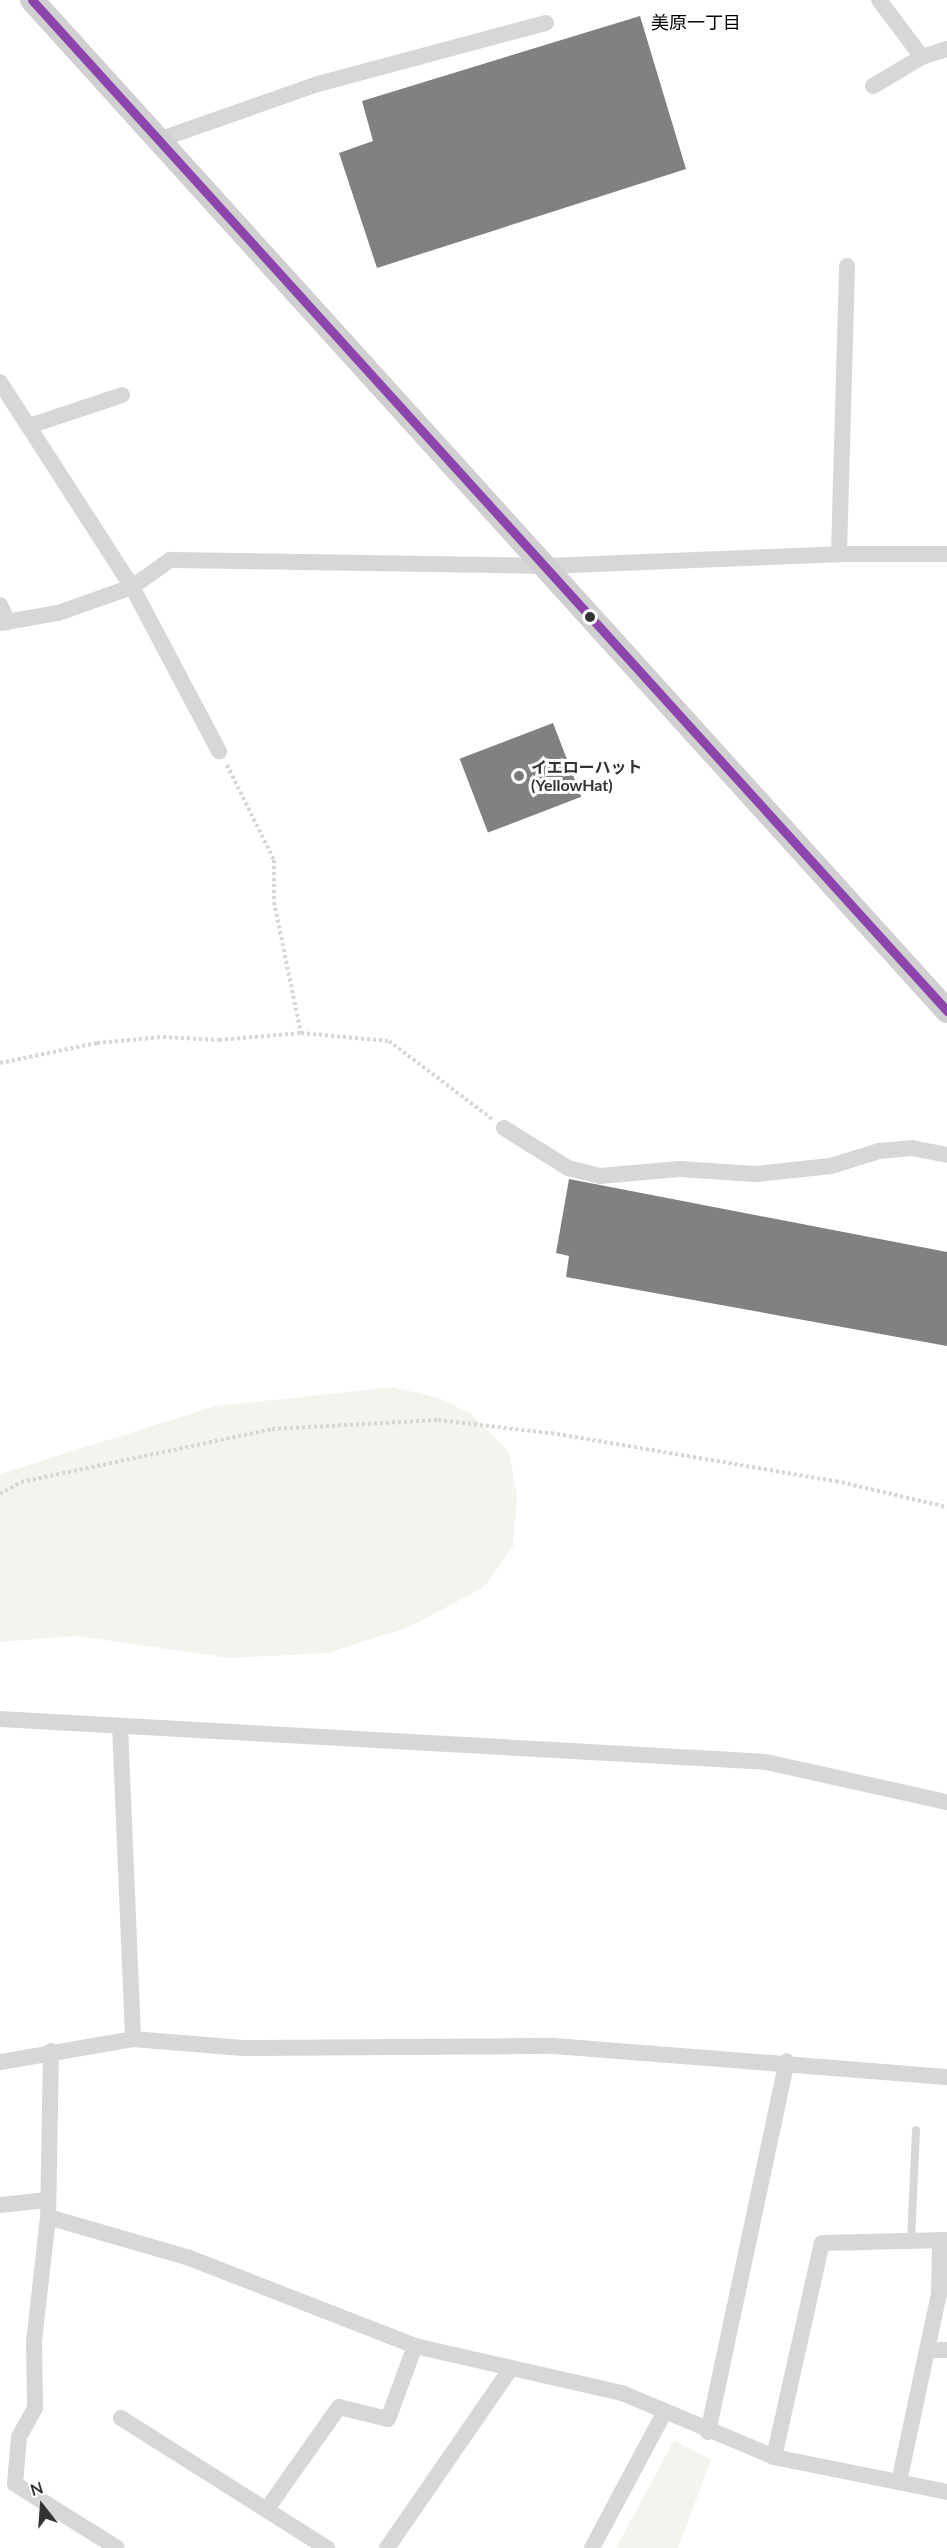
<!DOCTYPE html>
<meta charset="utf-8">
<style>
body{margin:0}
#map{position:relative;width:947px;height:2548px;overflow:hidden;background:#fff;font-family:Lato,"Noto Sans JP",sans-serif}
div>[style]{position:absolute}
.green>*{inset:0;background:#f1f5ed}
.building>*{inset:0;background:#818181;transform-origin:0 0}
.path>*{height:4px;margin-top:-2px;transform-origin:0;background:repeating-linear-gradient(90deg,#d6d6d6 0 3px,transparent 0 6px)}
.lane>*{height:8px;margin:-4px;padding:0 4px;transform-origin:4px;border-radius:4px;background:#d7d7d7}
.street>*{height:16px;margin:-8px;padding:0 8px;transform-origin:8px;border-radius:8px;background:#d7d7d7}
.secondary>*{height:24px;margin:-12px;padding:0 12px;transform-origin:12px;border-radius:12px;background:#d0d0d0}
.bus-1>*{height:9px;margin:-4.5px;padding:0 4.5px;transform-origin:4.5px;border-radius:4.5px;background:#8e44ad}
.dots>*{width:16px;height:16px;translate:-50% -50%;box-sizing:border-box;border:3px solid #fff;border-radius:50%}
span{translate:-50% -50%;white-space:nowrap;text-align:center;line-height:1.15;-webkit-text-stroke:6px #fff;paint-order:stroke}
.poi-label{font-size:16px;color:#333;font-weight:700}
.left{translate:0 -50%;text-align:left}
.neighbourhood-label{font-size:18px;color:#000}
.north{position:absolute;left:12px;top:2476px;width:60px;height:60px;-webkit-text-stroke:4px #fff;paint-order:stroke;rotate:343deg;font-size:16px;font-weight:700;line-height:24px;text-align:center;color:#333}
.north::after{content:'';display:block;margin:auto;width:21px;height:27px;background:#333;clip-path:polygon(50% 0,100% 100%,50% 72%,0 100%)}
</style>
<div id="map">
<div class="green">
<i style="clip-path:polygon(393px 1387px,439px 1398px,471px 1414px,509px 1452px,517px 1495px,513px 1547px,484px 1587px,409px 1627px,327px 1653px,230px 1658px,77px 1636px,0 1642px,0 1474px,216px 1406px)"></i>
<i style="clip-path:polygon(674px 2440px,711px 2460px,678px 2548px,616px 2548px)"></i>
</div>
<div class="building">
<i style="clip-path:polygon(640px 16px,686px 169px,377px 268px,339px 153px,373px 141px,362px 101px)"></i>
<i style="left:553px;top:723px;width:79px;height:100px;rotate:69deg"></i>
<i style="clip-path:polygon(569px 1179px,947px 1252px,947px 1346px,566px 1277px,569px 1256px,556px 1253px)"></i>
</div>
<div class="path">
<i style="left:227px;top:765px;width:106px;rotate:63.7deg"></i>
<i style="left:274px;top:860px;width:42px;rotate:90deg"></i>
<i style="left:274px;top:902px;width:134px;rotate:78.4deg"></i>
<i style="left:0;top:1063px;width:99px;rotate:-11.7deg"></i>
<i style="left:97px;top:1043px;width:66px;rotate:-5.2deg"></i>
<i style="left:163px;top:1037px;width:56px;rotate:3.1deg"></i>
<i style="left:219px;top:1040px;width:82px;rotate:-4.9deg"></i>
<i style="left:301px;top:1033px;width:88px;rotate:5.2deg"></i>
<i style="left:389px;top:1041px;width:129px;rotate:37.1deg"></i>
<i style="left:0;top:1494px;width:24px;rotate:-30deg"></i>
<i style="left:21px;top:1482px;width:257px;rotate:-11.9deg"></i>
<i style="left:272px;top:1429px;width:166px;rotate:-3.1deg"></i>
<i style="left:438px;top:1420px;width:120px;rotate:6.7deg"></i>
<i style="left:557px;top:1434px;width:283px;rotate:9.6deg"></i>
<i style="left:836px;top:1481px;width:114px;rotate:13.2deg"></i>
</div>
<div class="lane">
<i style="left:911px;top:2241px;width:111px;rotate:-87.4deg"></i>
</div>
<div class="street">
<i style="left:879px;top:0;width:71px;rotate:53deg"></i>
<i style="left:922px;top:57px;width:26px;rotate:-18deg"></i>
<i style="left:873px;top:86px;width:57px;rotate:-30.6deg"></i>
<i style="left:158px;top:140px;width:170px;rotate:-19.3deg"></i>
<i style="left:318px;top:84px;width:236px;rotate:-15deg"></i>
<i style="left:0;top:382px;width:244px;rotate:57.2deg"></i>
<i style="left:132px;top:587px;width:186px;rotate:62.1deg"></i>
<i style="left:29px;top:426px;width:98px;rotate:-18.4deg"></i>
<i style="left:839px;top:554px;width:288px;rotate:-88.4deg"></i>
<i style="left:0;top:605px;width:19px;rotate:65deg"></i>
<i style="left:0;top:623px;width:59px;rotate:-9.8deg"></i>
<i style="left:58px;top:613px;width:78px;rotate:-19.4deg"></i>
<i style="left:132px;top:587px;width:47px;rotate:-35.4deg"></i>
<i style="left:170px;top:560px;width:376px;rotate:0.9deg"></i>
<i style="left:546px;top:566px;width:293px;rotate:-2.3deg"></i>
<i style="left:839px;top:554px;width:108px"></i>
<i style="left:504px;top:1128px;width:75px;rotate:32deg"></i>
<i style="left:568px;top:1168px;width:33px;rotate:14deg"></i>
<i style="left:600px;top:1176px;width:80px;rotate:-5deg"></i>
<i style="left:680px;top:1169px;width:76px;rotate:3.8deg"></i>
<i style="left:756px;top:1174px;width:75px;rotate:-6.1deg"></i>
<i style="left:831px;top:1166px;width:50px;rotate:-17.4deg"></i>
<i style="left:879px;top:1151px;width:33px;rotate:-5deg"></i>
<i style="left:912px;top:1148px;width:36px;rotate:11deg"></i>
<i style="left:0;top:1719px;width:767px;rotate:3.21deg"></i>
<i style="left:766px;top:1762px;width:185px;rotate:12.5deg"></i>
<i style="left:120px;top:1726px;width:313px;rotate:87.6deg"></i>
<i style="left:51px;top:2051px;width:166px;rotate:91deg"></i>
<i style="left:48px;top:2217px;width:145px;rotate:16.1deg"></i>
<i style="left:187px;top:2257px;width:245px;rotate:21.3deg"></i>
<i style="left:415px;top:2346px;width:212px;rotate:12.8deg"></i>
<i style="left:622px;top:2393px;width:165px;rotate:22.8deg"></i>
<i style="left:774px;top:2457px;width:177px;rotate:11.4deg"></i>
<i style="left:0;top:2062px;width:135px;rotate:-9.8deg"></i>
<i style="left:133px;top:2039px;width:110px;rotate:4.7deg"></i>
<i style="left:243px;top:2048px;width:311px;rotate:-0.4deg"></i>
<i style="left:554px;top:2046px;width:394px;rotate:4.5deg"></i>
<i style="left:0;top:2205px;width:48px;rotate:-5.9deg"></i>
<i style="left:48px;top:2217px;width:125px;rotate:96.4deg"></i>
<i style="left:34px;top:2341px;width:67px;rotate:89.1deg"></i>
<i style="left:35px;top:2408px;width:33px;rotate:119deg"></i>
<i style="left:19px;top:2437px;width:47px;rotate:94.9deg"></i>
<i style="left:15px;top:2484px;width:120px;rotate:32.1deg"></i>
<i style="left:927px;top:2350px;width:20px"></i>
<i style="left:121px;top:2418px;width:244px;rotate:32.3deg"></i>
<i style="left:708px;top:2432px;width:379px;rotate:-78deg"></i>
<i style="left:774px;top:2457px;width:219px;rotate:-77.4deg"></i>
<i style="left:822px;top:2243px;width:125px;rotate:-1.4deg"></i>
<i style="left:899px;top:2482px;width:192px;rotate:-78deg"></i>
<i style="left:939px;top:2294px;width:54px;rotate:-88.9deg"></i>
<i style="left:267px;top:2509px;width:125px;rotate:-54.8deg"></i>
<i style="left:339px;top:2407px;width:50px;rotate:13.8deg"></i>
<i style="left:388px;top:2419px;width:78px;rotate:-69.7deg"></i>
<i style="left:387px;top:2548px;width:216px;rotate:-55.4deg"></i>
<i style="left:592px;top:2548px;width:155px;rotate:-61.9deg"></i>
</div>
<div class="secondary">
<i style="left:32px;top:0;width:1364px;rotate:47.85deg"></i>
</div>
<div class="bus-1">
<i style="left:32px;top:0;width:1364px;rotate:47.85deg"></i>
</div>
<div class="dots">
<i style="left:590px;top:617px;background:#333"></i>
<i style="left:519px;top:776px;background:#7a7a7a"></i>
</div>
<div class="poi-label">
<span class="left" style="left:531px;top:776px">イエローハット<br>(YellowHat)</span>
</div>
<div class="neighbourhood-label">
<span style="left:696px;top:22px">美原一丁目</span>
</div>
<div class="north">N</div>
</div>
